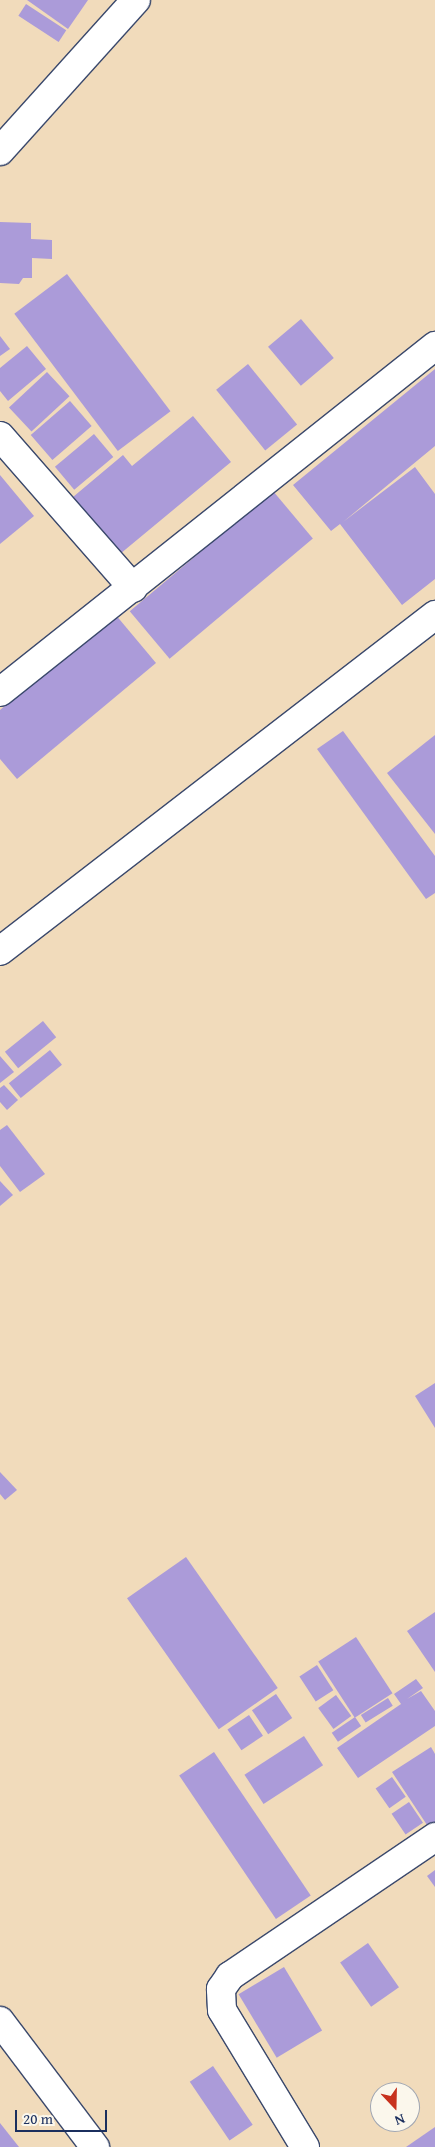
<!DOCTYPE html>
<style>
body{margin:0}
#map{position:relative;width:435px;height:2147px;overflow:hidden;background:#f1dbbb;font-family:"Gentium Book Plus",serif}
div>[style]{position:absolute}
.building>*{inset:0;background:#ab9bd9;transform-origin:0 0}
.roads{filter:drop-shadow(1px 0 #3b496c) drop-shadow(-1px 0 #3b496c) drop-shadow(0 1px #3b496c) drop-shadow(0 -1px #3b496c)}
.minor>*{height:28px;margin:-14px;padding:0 14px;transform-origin:14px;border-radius:14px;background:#fff}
span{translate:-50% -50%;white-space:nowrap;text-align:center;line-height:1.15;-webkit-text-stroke:5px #fbf7ec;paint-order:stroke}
.north{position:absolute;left:370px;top:2082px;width:50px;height:50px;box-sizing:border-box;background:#fbf7ec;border:1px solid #a1a7b3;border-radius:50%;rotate:159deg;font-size:14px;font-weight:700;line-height:20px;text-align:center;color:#1b2f5e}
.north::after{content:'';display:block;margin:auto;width:18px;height:22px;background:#c8321e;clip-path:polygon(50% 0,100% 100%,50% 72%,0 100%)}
.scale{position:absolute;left:15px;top:2110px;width:92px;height:22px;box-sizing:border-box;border:2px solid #1b2f5e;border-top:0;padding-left:6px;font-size:15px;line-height:18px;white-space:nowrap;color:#1b2f5e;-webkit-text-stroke:4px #fbf7ec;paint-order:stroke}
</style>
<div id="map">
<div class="building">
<i style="clip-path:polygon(27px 0,88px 0,68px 29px)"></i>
<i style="left:26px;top:4px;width:48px;height:14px;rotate:33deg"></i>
<i style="clip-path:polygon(0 222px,31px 223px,31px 239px,52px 240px,52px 259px,32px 258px,32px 278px,23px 278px,19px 284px,0 283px)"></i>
<i style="left:67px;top:274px;width:172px;height:66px;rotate:53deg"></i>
<i style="left:301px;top:319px;width:51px;height:43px;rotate:50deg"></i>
<i style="clip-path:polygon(0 336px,10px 349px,0 356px)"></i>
<i style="clip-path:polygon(27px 346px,46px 369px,8px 401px,0 391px,0 368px)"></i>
<i style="left:248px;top:364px;width:78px;height:41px;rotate:51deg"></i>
<i style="clip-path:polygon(435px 369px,435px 446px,343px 522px,415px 467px,435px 494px,435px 579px,402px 605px,340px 524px,331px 531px,293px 485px)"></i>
<i style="left:47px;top:372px;width:33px;height:52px;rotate:47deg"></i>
<i style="left:70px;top:401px;width:33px;height:52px;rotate:49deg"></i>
<i style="clip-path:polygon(193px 416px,231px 462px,120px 554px,73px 497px,123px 455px,132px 466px)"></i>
<i style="left:94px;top:434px;width:30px;height:51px;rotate:50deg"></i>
<i style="clip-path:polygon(0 475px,34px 516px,0 544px)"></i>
<i style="left:273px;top:491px;width:62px;height:187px;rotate:50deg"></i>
<i style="clip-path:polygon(115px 614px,156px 663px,17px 779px,0 759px,0 710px)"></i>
<i style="clip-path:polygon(343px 731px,435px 856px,435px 893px,426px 899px,317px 749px)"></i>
<i style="clip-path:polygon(435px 735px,435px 834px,387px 773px)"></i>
<i style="left:43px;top:1021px;width:21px;height:49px;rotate:51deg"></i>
<i style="left:50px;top:1050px;width:19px;height:53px;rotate:51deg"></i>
<i style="clip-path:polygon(0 1056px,14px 1072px,0 1083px)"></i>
<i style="clip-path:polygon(4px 1085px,18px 1100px,7px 1110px,0 1102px,0 1088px)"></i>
<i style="clip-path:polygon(7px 1125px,45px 1174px,20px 1192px,0 1166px,0 1130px)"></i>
<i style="clip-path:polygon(0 1181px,13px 1195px,0 1206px)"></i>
<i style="clip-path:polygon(435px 1383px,435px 1428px,415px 1396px)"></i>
<i style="clip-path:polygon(0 1472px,17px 1490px,5px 1500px,0 1494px)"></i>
<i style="left:186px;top:1557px;width:160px;height:72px;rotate:55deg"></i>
<i style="clip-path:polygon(435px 1612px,435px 1672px,407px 1631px)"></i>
<i style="left:356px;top:1637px;width:67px;height:45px;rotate:57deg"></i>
<i style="left:317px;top:1665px;width:30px;height:21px;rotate:57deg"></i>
<i style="clip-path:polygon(416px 1679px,423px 1688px,407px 1699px,421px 1691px,435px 1711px,435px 1726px,358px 1778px,337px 1748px,401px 1704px,394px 1694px)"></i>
<i style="left:276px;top:1694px;width:29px;height:29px;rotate:56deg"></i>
<i style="left:336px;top:1695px;width:26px;height:22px;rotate:54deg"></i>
<i style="left:388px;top:1698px;width:9px;height:32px;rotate:58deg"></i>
<i style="left:249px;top:1715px;width:25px;height:26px;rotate:56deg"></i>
<i style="left:355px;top:1717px;width:11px;height:28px;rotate:56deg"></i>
<i style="left:304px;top:1736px;width:35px;height:71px;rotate:57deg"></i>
<i style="clip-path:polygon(431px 1747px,435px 1754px,435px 1829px,431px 1831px,392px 1772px)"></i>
<i style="left:214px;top:1752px;width:173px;height:42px;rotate:56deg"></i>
<i style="left:392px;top:1777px;width:24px;height:20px;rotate:55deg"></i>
<i style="left:409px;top:1802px;width:25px;height:21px;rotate:56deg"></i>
<i style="clip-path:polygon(435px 1870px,435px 1887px,427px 1876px)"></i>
<i style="left:368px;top:1943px;width:54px;height:34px;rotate:55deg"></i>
<i style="left:284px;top:1967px;width:74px;height:53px;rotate:59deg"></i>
<i style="left:213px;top:2066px;width:71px;height:28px;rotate:56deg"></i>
<i style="clip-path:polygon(0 2123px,19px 2147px,0 2147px)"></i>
<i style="clip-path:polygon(435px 2127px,435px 2147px,406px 2147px)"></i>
</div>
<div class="roads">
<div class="minor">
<i style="left:0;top:151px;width:203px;rotate:-48deg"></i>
<i style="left:0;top:436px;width:202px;rotate:48.8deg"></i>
<i style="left:0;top:692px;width:556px;rotate:-38.5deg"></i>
<i style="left:0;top:951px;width:550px;rotate:-37.68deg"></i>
<i style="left:0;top:2021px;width:158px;rotate:53deg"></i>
<i style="left:305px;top:2147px;width:160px;rotate:-121.2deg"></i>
<i style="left:222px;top:2010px;width:21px;rotate:-93deg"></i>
<i style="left:221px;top:1989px;width:16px;rotate:-55deg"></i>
<i style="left:230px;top:1976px;width:248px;rotate:-34.1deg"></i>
</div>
</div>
<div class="north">N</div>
<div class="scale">20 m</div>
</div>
